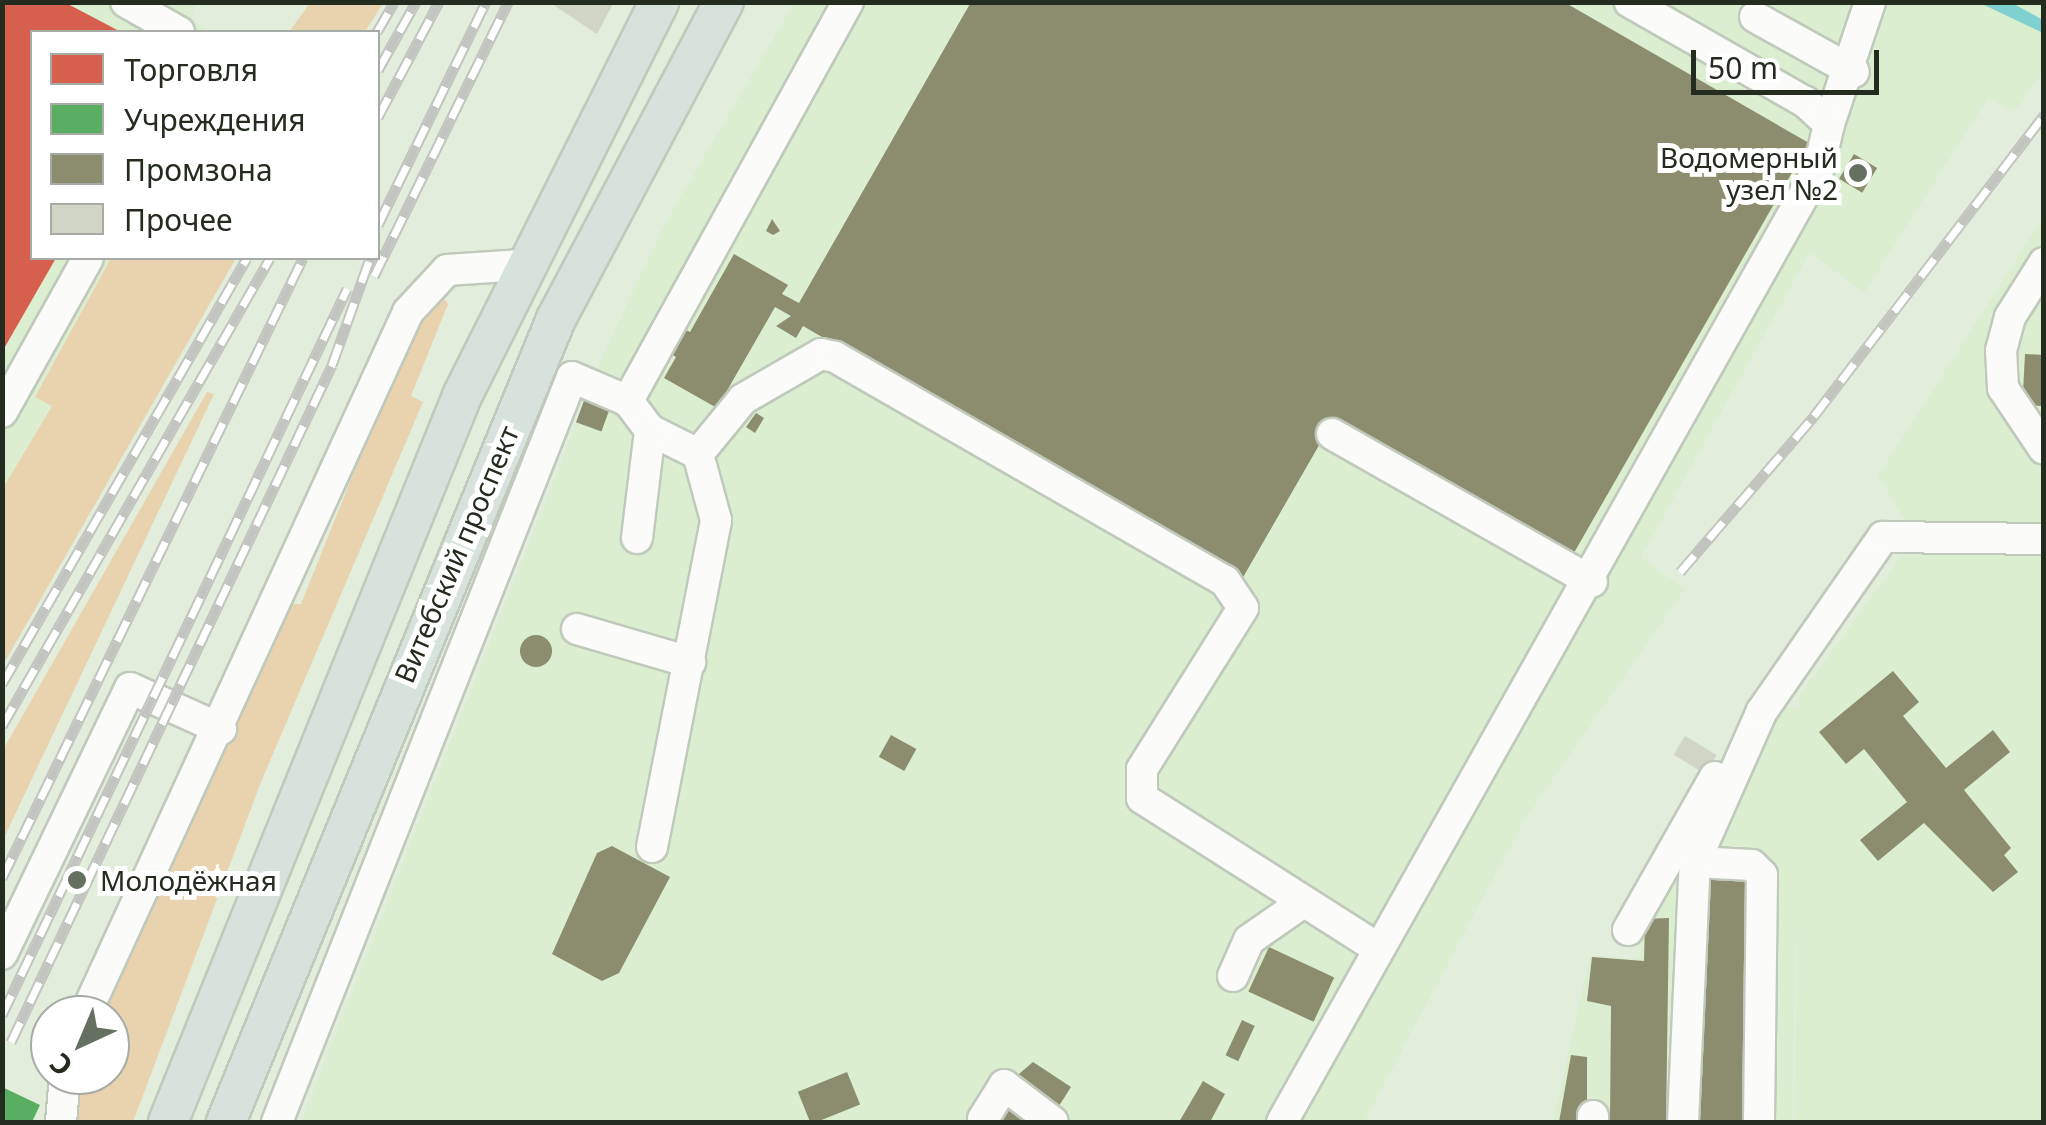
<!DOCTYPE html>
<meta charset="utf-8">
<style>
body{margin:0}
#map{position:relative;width:2046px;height:1125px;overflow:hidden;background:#e2eddc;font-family:"Noto Sans",sans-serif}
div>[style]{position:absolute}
.built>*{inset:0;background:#dbeed0}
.green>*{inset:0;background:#e8d3ae}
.water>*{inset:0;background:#7fd1cf}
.shops>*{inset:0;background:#d6604d}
.public>*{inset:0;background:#5aae61}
.industry>*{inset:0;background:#8c8c6e;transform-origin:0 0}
.round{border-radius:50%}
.building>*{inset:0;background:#d1d5c6;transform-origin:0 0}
.roads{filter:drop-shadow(2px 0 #c0c9bb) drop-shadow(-2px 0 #c0c9bb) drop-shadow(0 2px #c0c9bb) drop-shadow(0 -2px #c0c9bb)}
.minor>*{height:30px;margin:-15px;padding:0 15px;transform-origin:15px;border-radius:15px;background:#fbfcfa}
.major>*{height:38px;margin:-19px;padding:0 19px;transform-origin:19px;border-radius:19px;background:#d7e2dc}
.rail>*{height:11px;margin-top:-5.5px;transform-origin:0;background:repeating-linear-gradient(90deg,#fff 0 22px,#c1c4bf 0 44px);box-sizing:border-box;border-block:2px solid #c1c4bf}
.dots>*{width:28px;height:28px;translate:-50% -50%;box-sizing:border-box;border:5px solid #fff;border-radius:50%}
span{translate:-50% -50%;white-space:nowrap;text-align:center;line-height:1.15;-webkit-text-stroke:10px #fff;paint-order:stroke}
.poi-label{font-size:28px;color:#242c1f}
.right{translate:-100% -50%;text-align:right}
.left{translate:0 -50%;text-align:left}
.street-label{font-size:28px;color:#242c1f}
.frame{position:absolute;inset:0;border:5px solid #242c1f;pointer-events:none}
.legend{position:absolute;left:30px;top:30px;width:350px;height:230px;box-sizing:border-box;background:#fff;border:2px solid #a7aba5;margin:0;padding:12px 18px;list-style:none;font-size:30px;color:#242c1f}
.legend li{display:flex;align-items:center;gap:20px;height:50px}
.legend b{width:50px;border:2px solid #a7aba5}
.north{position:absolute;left:30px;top:995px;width:100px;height:100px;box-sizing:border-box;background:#fff;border:2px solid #a7aba5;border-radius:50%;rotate:224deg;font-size:28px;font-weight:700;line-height:40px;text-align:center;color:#242c1f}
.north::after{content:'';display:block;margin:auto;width:35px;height:45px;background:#667061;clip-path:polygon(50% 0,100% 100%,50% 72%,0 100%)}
.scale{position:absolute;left:1691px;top:50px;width:188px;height:45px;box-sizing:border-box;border:5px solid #242c1f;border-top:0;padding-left:12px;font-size:30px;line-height:35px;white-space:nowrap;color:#242c1f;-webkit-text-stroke:8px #fff;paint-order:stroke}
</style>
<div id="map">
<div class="built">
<i style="clip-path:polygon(3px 3px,197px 3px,191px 20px,214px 32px,32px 32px,32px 258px,111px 258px,35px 396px,52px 405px,3px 488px)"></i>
<i style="clip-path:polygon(794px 3px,2043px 3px,2043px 71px,2015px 112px,1988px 98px,1864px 293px,1810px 252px,1641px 557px,1685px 589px,1523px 822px,1364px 1122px,301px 1122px,604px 353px,667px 220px)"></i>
<i style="clip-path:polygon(2043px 217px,2043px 525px,1907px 524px,1878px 476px)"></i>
<i style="clip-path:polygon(1905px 551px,2043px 552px,2043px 1122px,1795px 1122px,1797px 847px,1792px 1122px,1553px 1122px,1590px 956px,1640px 959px,1642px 919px,1773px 704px,1799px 710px,1800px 695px)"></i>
</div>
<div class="green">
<i style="clip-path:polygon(310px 3px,310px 2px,383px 3px,365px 32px,289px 32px)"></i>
<i style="clip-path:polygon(111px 258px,236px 258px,3px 665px,3px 488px,52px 406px,35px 397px)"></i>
<i style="clip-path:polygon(440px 293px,448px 304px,411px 396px,423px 402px,261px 782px,133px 1122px,72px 1122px,78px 1075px,110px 1075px,110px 1015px,98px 1015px,288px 604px,301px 604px,410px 332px)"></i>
<i style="clip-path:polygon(207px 392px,214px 394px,3px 840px,3px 750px)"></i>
</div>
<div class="water">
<i style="clip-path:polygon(1980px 3px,2012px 3px,2043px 20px,2043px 33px)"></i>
</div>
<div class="shops">
<i style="clip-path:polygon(2px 2px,64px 2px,121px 32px,32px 32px,32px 258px,56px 258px,2px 352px)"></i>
</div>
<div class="public">
<i style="clip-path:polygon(2px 1087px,40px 1105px,32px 1122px,2px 1122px)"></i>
</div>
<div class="industry">
<i style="clip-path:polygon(971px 2px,1564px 2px,1809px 143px,1571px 558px,1333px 421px,1242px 579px,803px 326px,796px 338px,776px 326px,791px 316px,775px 307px,717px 408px,664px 378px,676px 357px,666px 351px,680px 327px,690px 332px,734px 254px,788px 285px,782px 294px,799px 303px)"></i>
<i style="left:1854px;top:154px;width:27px;height:29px;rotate:31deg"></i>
<i style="clip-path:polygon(772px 219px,780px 231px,773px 235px,766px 231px)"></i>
<i style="left:2025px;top:354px;width:19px;height:51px;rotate:3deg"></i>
<i style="left:586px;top:395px;width:27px;height:29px;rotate:20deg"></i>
<i style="clip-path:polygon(756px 413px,764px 418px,755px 433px,746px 427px)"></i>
<i class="round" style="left:520px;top:635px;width:32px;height:32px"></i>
<i style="clip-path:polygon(1893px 671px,1919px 702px,1903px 716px,1946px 768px,1993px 730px,2010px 752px,1964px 790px,2011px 848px,2004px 855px,2018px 872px,1993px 892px,1924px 823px,1878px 861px,1860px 840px,1907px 802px,1864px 749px,1846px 764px,1819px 732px)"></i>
<i style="left:891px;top:735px;width:29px;height:25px;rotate:29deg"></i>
<i style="clip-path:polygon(612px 846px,670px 877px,619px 973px,602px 981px,552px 954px,597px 853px)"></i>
<i style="left:1707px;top:874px;width:47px;height:248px;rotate:2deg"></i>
<i style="clip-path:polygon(1669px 918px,1666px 1122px,1610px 1122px,1611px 1006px,1587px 1001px,1592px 957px,1644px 961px,1645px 919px)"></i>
<i style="left:1269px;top:947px;width:72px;height:49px;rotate:25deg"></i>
<i style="left:1242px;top:1020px;width:14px;height:39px;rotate:25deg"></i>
<i style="clip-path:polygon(1571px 1055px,1587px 1057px,1587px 1122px,1559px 1122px)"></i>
<i style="clip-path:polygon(1033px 1062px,1071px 1087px,1057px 1109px,1012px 1080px)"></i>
<i style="left:847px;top:1072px;width:35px;height:53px;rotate:68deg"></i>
<i style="clip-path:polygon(1203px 1081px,1225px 1094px,1210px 1122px,1179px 1122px)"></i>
<i style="clip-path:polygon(1006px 1102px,1029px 1122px,994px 1122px)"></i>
</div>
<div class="building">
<i style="clip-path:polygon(549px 2px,614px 2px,597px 34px)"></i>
<i style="left:1685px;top:736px;width:37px;height:22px;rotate:31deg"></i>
</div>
<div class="roads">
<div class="minor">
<i style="left:126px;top:2px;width:61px;rotate:29.5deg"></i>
<i style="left:848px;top:2px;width:456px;rotate:118.9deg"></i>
<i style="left:628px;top:401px;width:36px;rotate:53deg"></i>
<i style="left:650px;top:430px;width:54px;rotate:26.6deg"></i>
<i style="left:698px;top:454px;width:71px;rotate:-50.7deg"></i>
<i style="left:743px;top:399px;width:90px;rotate:-30deg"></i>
<i style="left:821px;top:354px;width:14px;rotate:12deg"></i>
<i style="left:835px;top:357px;width:450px;rotate:29.9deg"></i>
<i style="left:1225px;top:581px;width:32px;rotate:56deg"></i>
<i style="left:1243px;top:608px;width:190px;rotate:122.1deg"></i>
<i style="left:1142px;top:769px;width:29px;rotate:90deg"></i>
<i style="left:1142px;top:798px;width:281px;rotate:32.5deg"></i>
<i style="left:1755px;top:17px;width:113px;rotate:29.1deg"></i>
<i style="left:1829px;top:124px;width:129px;rotate:-71.4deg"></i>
<i style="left:2044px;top:263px;width:64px;rotate:122.2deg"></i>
<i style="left:2010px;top:317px;width:34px;rotate:105deg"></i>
<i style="left:2001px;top:350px;width:38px;rotate:87deg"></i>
<i style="left:2003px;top:388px;width:73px;rotate:56.1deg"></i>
<i style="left:2px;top:412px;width:176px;rotate:-60.8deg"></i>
<i style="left:1332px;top:434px;width:299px;rotate:29.6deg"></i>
<i style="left:637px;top:538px;width:109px;rotate:-83.1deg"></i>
<i style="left:577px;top:629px;width:118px;rotate:16.3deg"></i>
<i style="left:652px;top:847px;width:333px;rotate:-78.9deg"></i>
<i style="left:716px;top:520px;width:68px;rotate:-105.3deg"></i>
<i style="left:1695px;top:862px;width:57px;rotate:3deg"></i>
<i style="left:1752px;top:865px;width:14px;rotate:45deg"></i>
<i style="left:1762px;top:875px;width:247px;rotate:90.7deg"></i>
<i style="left:1628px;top:930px;width:176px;rotate:-60.4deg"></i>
<i style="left:2px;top:954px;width:295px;rotate:-64.3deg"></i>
<i style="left:130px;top:688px;width:100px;rotate:24.3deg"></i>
<i style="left:1233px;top:976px;width:39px;rotate:-66deg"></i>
<i style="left:1249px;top:940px;width:65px;rotate:-34.9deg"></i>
<i style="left:85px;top:1015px;width:774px;rotate:-65.32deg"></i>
<i style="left:408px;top:312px;width:57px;rotate:-47.1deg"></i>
<i style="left:447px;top:270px;width:75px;rotate:-3.8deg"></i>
<i style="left:983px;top:1119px;width:40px;rotate:-58deg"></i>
<i style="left:1004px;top:1085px;width:61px;rotate:37.1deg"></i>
<i style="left:61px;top:1122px;width:47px;rotate:-85.1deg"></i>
<i style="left:277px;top:1122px;width:801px;rotate:-68.4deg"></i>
<i style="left:572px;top:377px;width:61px;rotate:23.2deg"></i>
<i style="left:1282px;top:1122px;width:1095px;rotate:-60.63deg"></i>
<i style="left:1819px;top:168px;width:45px;rotate:-77.2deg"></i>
<i style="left:1829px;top:124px;width:33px;rotate:-137deg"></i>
<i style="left:1805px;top:102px;width:202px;rotate:-150.3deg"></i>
<i style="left:1593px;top:1122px;width:6px;rotate:-90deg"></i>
<i style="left:1683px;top:1122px;width:260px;rotate:-87.4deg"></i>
<i style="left:1695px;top:862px;width:165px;rotate:-66.1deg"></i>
<i style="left:1762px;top:711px;width:212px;rotate:-55.2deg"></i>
<i style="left:1883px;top:537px;width:161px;rotate:0.7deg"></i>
</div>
<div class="major">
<i style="left:168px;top:1122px;width:783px;rotate:-67.95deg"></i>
<i style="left:462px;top:396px;width:441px;rotate:-63.4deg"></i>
<i style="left:226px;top:1122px;width:868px;rotate:-67.66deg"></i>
<i style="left:556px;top:319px;width:359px;rotate:-62.1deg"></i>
</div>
</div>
<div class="rail">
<i style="left:377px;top:32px;width:34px;rotate:-60deg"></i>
<i style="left:378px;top:70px;width:78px;rotate:-60.8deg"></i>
<i style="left:378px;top:117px;width:130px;rotate:-62.1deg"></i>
<i style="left:378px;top:225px;width:248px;rotate:-64.2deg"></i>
<i style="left:374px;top:276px;width:305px;rotate:-63.9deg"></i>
<i style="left:1680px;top:572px;width:206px;rotate:-49.3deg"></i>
<i style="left:1814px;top:416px;width:379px;rotate:-52.6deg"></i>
<i style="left:2px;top:684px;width:491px;rotate:-60.1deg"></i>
<i style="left:2px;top:726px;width:539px;rotate:-60.2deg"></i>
<i style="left:2px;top:878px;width:689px;rotate:-64.1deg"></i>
<i style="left:2px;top:1015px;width:804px;rotate:-64.58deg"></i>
<i style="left:11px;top:1042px;width:749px;rotate:-64.63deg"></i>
<i style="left:332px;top:365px;width:114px;rotate:-70.4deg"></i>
</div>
<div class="dots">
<i style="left:1858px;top:173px;background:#667061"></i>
<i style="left:77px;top:880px;background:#667061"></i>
</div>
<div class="poi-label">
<span class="right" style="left:1838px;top:173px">Водомерный<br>узел №2</span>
<span class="left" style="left:100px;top:880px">Молодёжная</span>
</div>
<div class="street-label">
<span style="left:456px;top:554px;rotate:-67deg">Витебский проспект</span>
</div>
<div class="frame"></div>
<ul class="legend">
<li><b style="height:28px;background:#d6604d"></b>Торговля</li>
<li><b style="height:28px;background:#5aae61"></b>Учреждения</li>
<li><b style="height:28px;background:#8c8c6e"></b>Промзона</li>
<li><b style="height:28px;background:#d1d5c6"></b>Прочее</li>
</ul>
<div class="north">С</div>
<div class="scale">50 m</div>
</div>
